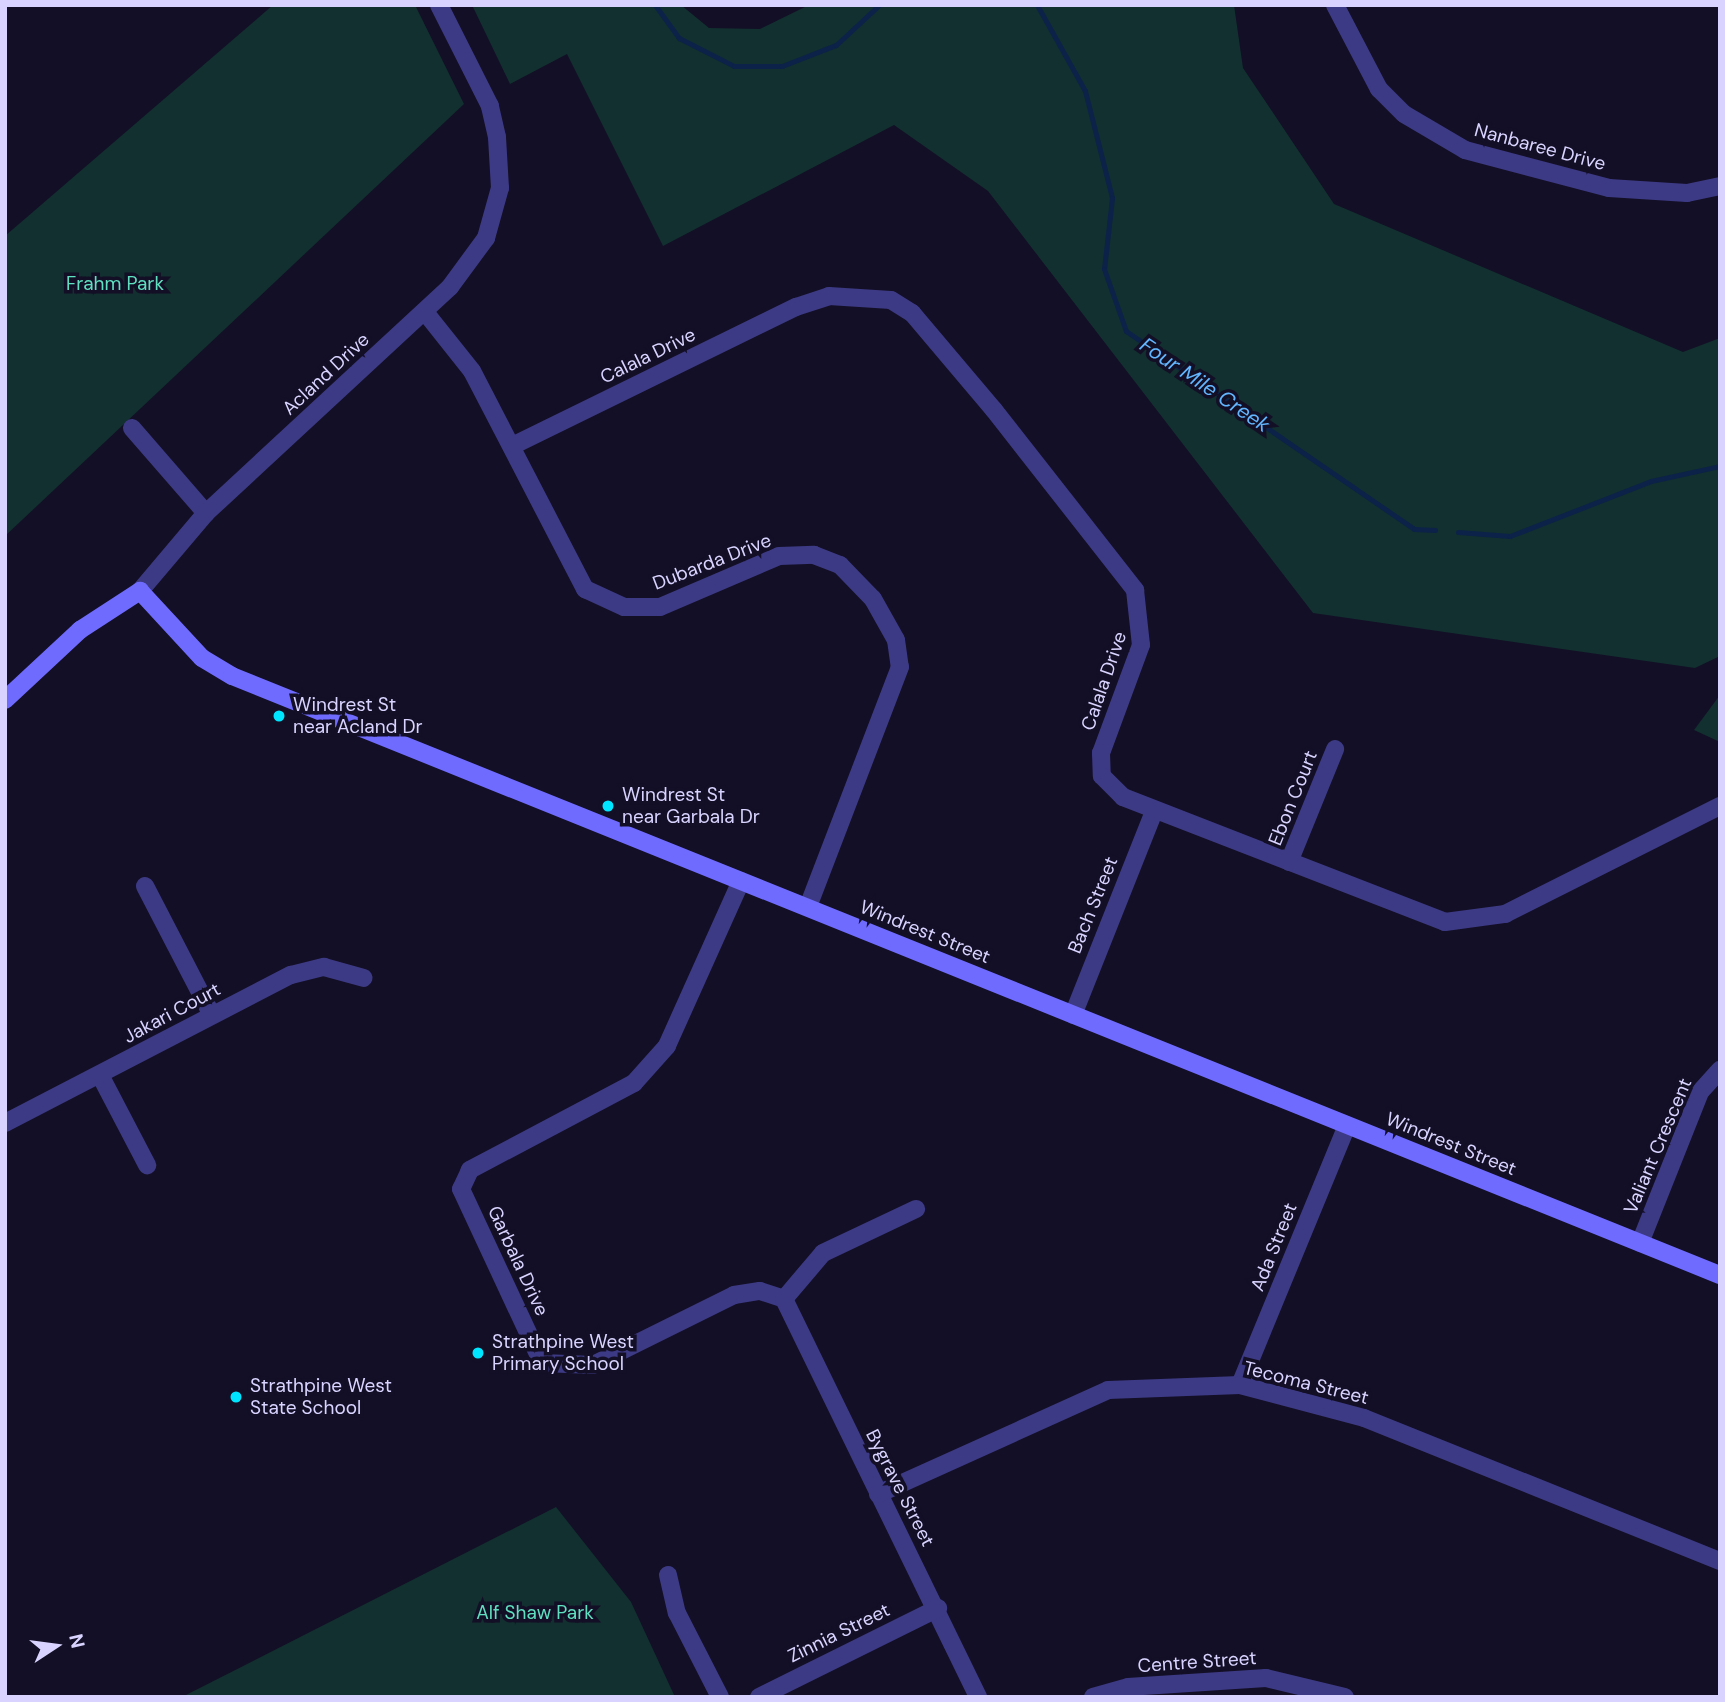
<!DOCTYPE html>
<style>
body{margin:0}
#map{position:relative;width:1725px;height:1702px;overflow:hidden;background:#130f26;font-family:"DM Sans",sans-serif}
div>[style]{position:absolute}
.green>*{inset:0;background:#12302f}
.stream>*{height:5px;margin:-2.5px;padding:0 2.5px;transform-origin:2.5px;border-radius:2.5px;background:#0c2248}
.street>*{height:18px;margin:-9px;padding:0 9px;transform-origin:9px;border-radius:9px;background:#3d3a85}
.secondary>*{height:18px;margin:-9px;padding:0 9px;transform-origin:9px;border-radius:9px;background:#6f6bff}
.dots>*{width:19px;height:19px;translate:-50% -50%;box-sizing:border-box;border:4px solid #130f26;border-radius:50%}
span{translate:-50% -50%;white-space:nowrap;text-align:center;line-height:1.15;-webkit-text-stroke:7px #130f26;paint-order:stroke}
.street-label{font-size:19px;color:#d9d4ff}
.park-label{font-size:19px;color:#5fe0c0}
.poi-label{font-size:19px;color:#d9d4ff}
.left{translate:0 -50%;text-align:left}
.water-label{font-size:21px;color:#62b6ff;font-style:italic}
.frame{position:absolute;inset:0;border:7px solid #d9d4ff;pointer-events:none}
.north{position:absolute;left:21px;top:1611px;width:70px;height:70px;-webkit-text-stroke:5px #130f26;paint-order:stroke;rotate:77deg;font-size:19px;font-weight:700;line-height:28px;text-align:center;color:#d9d4ff}
.north::after{content:'';display:block;margin:auto;width:24px;height:32px;background:#d9d4ff;clip-path:polygon(50% 0,100% 100%,50% 72%,0 100%)}
</style>
<div id="map">
<div class="green">
<i style="clip-path:polygon(273px 5px,415px 5px,464px 104px,5px 536px,5px 236px)"></i>
<i style="clip-path:polygon(472px 5px,681px 5px,709px 28px,760px 29px,809px 5px,1234px 5px,1243px 68px,1334px 204px,1683px 352px,1720px 338px,1720px 656px,1695px 668px,1313px 613px,988px 191px,894px 125px,663px 246px,567px 54px,510px 84px)"></i>
<i style="clip-path:polygon(1720px 695px,1720px 742px,1694px 730px)"></i>
<i style="clip-path:polygon(556px 1507px,631px 1602px,675px 1697px,182px 1697px)"></i>
</div>
<div class="stream">
<i style="left:655px;top:5px;width:41px;rotate:54deg"></i>
<i style="left:679px;top:38px;width:62px;rotate:27deg"></i>
<i style="left:734px;top:66px;width:48px"></i>
<i style="left:782px;top:66px;width:58px;rotate:-21.3deg"></i>
<i style="left:836px;top:45px;width:59px;rotate:-42.9deg"></i>
<i style="left:1037px;top:5px;width:98px;rotate:60.8deg"></i>
<i style="left:1085px;top:91px;width:110px;rotate:75.8deg"></i>
<i style="left:1112px;top:198px;width:71px;rotate:96.4deg"></i>
<i style="left:1104px;top:269px;width:66px;rotate:70.5deg"></i>
<i style="left:1126px;top:331px;width:349px;rotate:34.5deg"></i>
<i style="left:1414px;top:529px;width:21px;rotate:3deg"></i>
<i style="left:1458px;top:532px;width:52px;rotate:4.4deg"></i>
<i style="left:1510px;top:536px;width:151px;rotate:-21.3deg"></i>
<i style="left:1651px;top:481px;width:71px;rotate:-12.3deg"></i>
</div>
<div class="street">
<i style="left:1335px;top:5px;width:95px;rotate:62.4deg"></i>
<i style="left:1379px;top:89px;width:35px;rotate:45deg"></i>
<i style="left:1404px;top:114px;width:71px;rotate:30.5deg"></i>
<i style="left:1465px;top:150px;width:149px;rotate:14.8deg"></i>
<i style="left:1609px;top:188px;width:78px;rotate:3.7deg"></i>
<i style="left:1687px;top:193px;width:34px;rotate:-12deg"></i>
<i style="left:425px;top:312px;width:75px;rotate:51.5deg"></i>
<i style="left:472px;top:371px;width:246px;rotate:62.6deg"></i>
<i style="left:585px;top:589px;width:43px;rotate:24.8deg"></i>
<i style="left:624px;top:607px;width:36px"></i>
<i style="left:660px;top:607px;width:129px;rotate:-23.2deg"></i>
<i style="left:779px;top:556px;width:35px;rotate:-2deg"></i>
<i style="left:814px;top:555px;width:28px;rotate:21deg"></i>
<i style="left:840px;top:565px;width:47px;rotate:45.9deg"></i>
<i style="left:873px;top:599px;width:47px;rotate:60.7deg"></i>
<i style="left:896px;top:640px;width:27px;rotate:82deg"></i>
<i style="left:900px;top:667px;width:257px;rotate:111deg"></i>
<i style="left:132px;top:428px;width:113px;rotate:49deg"></i>
<i style="left:514px;top:445px;width:314px;rotate:-26.1deg"></i>
<i style="left:796px;top:307px;width:35px;rotate:-18deg"></i>
<i style="left:829px;top:296px;width:62px;rotate:3.7deg"></i>
<i style="left:891px;top:300px;width:25px;rotate:32deg"></i>
<i style="left:912px;top:313px;width:127px;rotate:49.8deg"></i>
<i style="left:994px;top:410px;width:229px;rotate:51.9deg"></i>
<i style="left:1135px;top:590px;width:55px;rotate:83.8deg"></i>
<i style="left:1141px;top:645px;width:115px;rotate:110.3deg"></i>
<i style="left:1101px;top:753px;width:23px;rotate:88deg"></i>
<i style="left:1102px;top:776px;width:30px;rotate:45deg"></i>
<i style="left:1123px;top:797px;width:345px;rotate:21.2deg"></i>
<i style="left:1445px;top:922px;width:61px;rotate:-7.6deg"></i>
<i style="left:1505px;top:914px;width:241px;rotate:-26.7deg"></i>
<i style="left:140px;top:591px;width:102px;rotate:-49.8deg"></i>
<i style="left:206px;top:513px;width:333px;rotate:-42.8deg"></i>
<i style="left:450px;top:287px;width:61px;rotate:-53.7deg"></i>
<i style="left:486px;top:238px;width:52px;rotate:-74.4deg"></i>
<i style="left:500px;top:188px;width:51px;rotate:-93.4deg"></i>
<i style="left:497px;top:137px;width:32px;rotate:-103deg"></i>
<i style="left:490px;top:106px;width:113px;rotate:-116.8deg"></i>
<i style="left:1289px;top:862px;width:122px;rotate:-67.8deg"></i>
<i style="left:741px;top:881px;width:181px;rotate:114.2deg"></i>
<i style="left:667px;top:1046px;width:50px;rotate:131.7deg"></i>
<i style="left:634px;top:1083px;width:186px;rotate:152.1deg"></i>
<i style="left:470px;top:1170px;width:21px;rotate:115deg"></i>
<i style="left:461px;top:1189px;width:192px;rotate:65deg"></i>
<i style="left:542px;top:1363px;width:51px;rotate:2.2deg"></i>
<i style="left:593px;top:1365px;width:157px;rotate:-26.4deg"></i>
<i style="left:734px;top:1295px;width:26px;rotate:-9deg"></i>
<i style="left:760px;top:1291px;width:25px;rotate:18deg"></i>
<i style="left:145px;top:886px;width:145px;rotate:62.6deg"></i>
<i style="left:1073px;top:1015px;width:219px;rotate:-68.3deg"></i>
<i style="left:100px;top:1075px;width:102px;rotate:62.4deg"></i>
<i style="left:5px;top:1123px;width:322px;rotate:-27.4deg"></i>
<i style="left:291px;top:975px;width:34px;rotate:-14deg"></i>
<i style="left:324px;top:967px;width:41px;rotate:15.4deg"></i>
<i style="left:1640px;top:1243px;width:162px;rotate:-68.3deg"></i>
<i style="left:1700px;top:1092px;width:30px;rotate:-48deg"></i>
<i style="left:784px;top:1299px;width:443px;rotate:64deg"></i>
<i style="left:784px;top:1299px;width:60px;rotate:-49.7deg"></i>
<i style="left:823px;top:1253px;width:103px;rotate:-25.3deg"></i>
<i style="left:1240px;top:1385px;width:281px;rotate:-67.6deg"></i>
<i style="left:878px;top:1494px;width:252px;rotate:-24.3deg"></i>
<i style="left:1108px;top:1390px;width:132px;rotate:-2.2deg"></i>
<i style="left:1240px;top:1385px;width:128px;rotate:14.9deg"></i>
<i style="left:1364px;top:1418px;width:384px;rotate:21.9deg"></i>
<i style="left:668px;top:1575px;width:39px;rotate:77deg"></i>
<i style="left:677px;top:1613px;width:94px;rotate:62.9deg"></i>
<i style="left:759px;top:1697px;width:200px;rotate:-26.4deg"></i>
<i style="left:1093px;top:1697px;width:36px;rotate:-16deg"></i>
<i style="left:1128px;top:1687px;width:138px;rotate:-3.7deg"></i>
<i style="left:1266px;top:1678px;width:81px;rotate:13.5deg"></i>
</div>
<div class="secondary">
<i style="left:5px;top:700px;width:103px;rotate:-43deg"></i>
<i style="left:80px;top:630px;width:72px;rotate:-33deg"></i>
<i style="left:140px;top:591px;width:91px;rotate:47.2deg"></i>
<i style="left:202px;top:658px;width:35px;rotate:31deg"></i>
<i style="left:232px;top:676px;width:1604px;rotate:21.93deg"></i>
</div>
<div class="dots">
<i style="left:279px;top:716px;background:#00e5ff"></i>
<i style="left:608px;top:806px;background:#00e5ff"></i>
<i style="left:478px;top:1353px;background:#00e5ff"></i>
<i style="left:236px;top:1397px;background:#00e5ff"></i>
</div>
<div class="street-label">
<span style="left:1540px;top:147px;rotate:15deg">Nanbaree Drive</span>
<span style="left:648px;top:356px;rotate:-26deg">Calala Drive</span>
<span style="left:326px;top:374px;rotate:-43deg">Acland Drive</span>
<span style="left:712px;top:562px;rotate:-21deg">Dubarda Drive</span>
<span style="left:1104px;top:681px;rotate:-71deg">Calala Drive</span>
<span style="left:1293px;top:798px;rotate:-68deg">Ebon Court</span>
<span style="left:1093px;top:905px;rotate:-68deg">Bach Street</span>
<span style="left:925px;top:932px;rotate:22deg">Windrest Street</span>
<span style="left:172px;top:1013px;rotate:-28deg">Jakari Court</span>
<span style="left:1451px;top:1144px;rotate:22deg">Windrest Street</span>
<span style="left:1658px;top:1146px;rotate:-67deg">Valiant Crescent</span>
<span style="left:1274px;top:1247px;rotate:-68deg">Ada Street</span>
<span style="left:518px;top:1261px;rotate:65deg">Garbala Drive</span>
<span style="left:1306px;top:1383px;rotate:14deg">Tecoma Street</span>
<span style="left:900px;top:1488px;rotate:63deg">Bygrave Street</span>
<span style="left:839px;top:1633px;rotate:-26deg">Zinnia Street</span>
<span style="left:1197px;top:1662px;rotate:-4deg">Centre Street</span>
</div>
<div class="park-label">
<span style="left:115px;top:284px">Frahm Park</span>
<span style="left:535px;top:1613px">Alf Shaw Park</span>
</div>
<div class="poi-label">
<span class="left" style="left:293px;top:716px">Windrest St<br>near Acland Dr</span>
<span class="left" style="left:622px;top:806px">Windrest St<br>near Garbala Dr</span>
<span class="left" style="left:492px;top:1353px">Strathpine West<br>Primary School</span>
<span class="left" style="left:250px;top:1397px">Strathpine West<br>State School</span>
</div>
<div class="water-label">
<span style="left:1205px;top:385px;rotate:34deg">Four Mile Creek</span>
</div>
<div class="frame"></div>
<div class="north">N</div>
</div>
